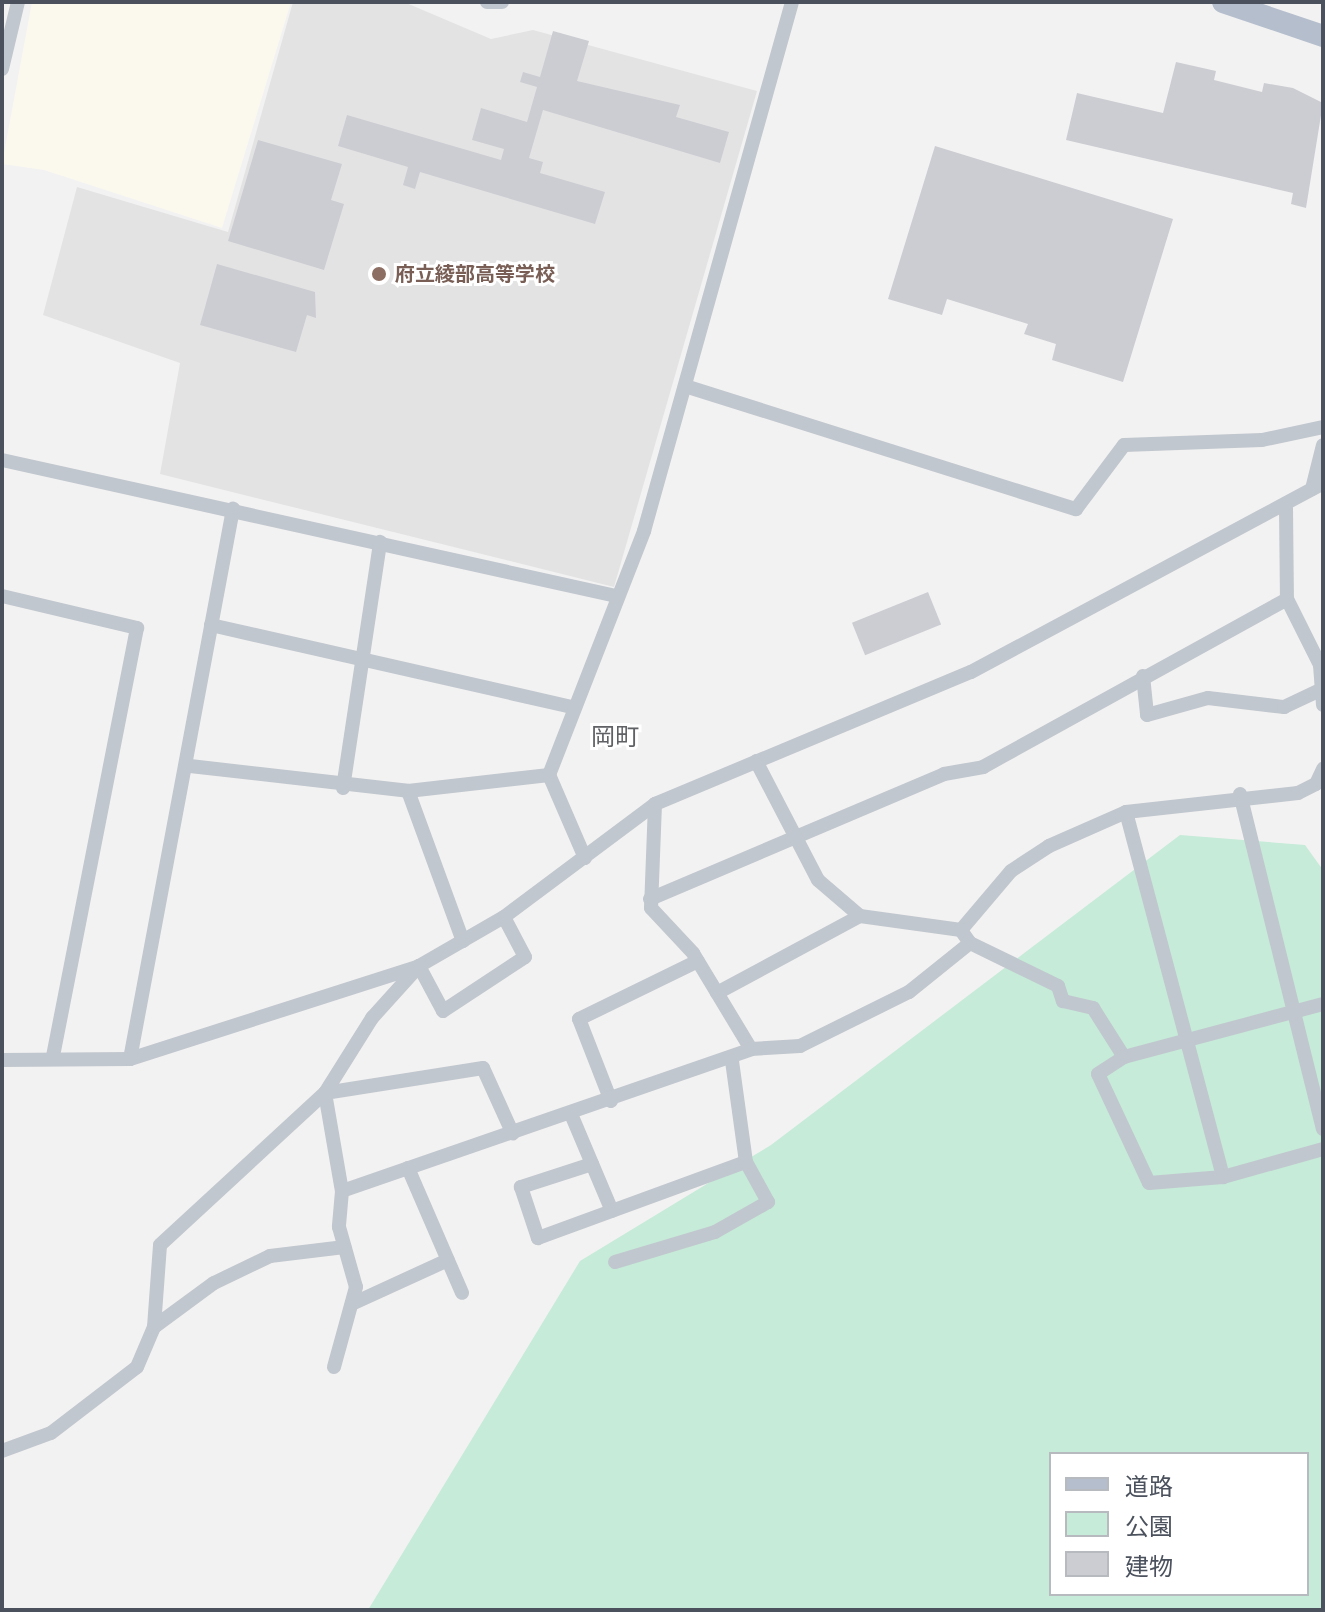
<!DOCTYPE html>
<meta charset="utf-8">
<style>
body{margin:0}
#map{position:relative;width:1325px;height:1612px;overflow:hidden;background:#f3f2f2;font-family:"PT Sans","Noto Sans JP",sans-serif}
div>[style]{position:absolute}
.commercial>*{inset:0;background:#fbf9ee}
.education>*{inset:0;background:#e4e3e3}
.green>*{inset:0;background:#c6ebd9}
.building>*{inset:0;background:#cccdd3;transform-origin:0 0}
.minor>*{height:14px;margin:-7px;padding:0 7px;transform-origin:7px;border-radius:7px;background:#c1c7ce}
.primary>*{height:22px;margin:-11px;padding:0 11px;transform-origin:11px;border-radius:11px;background:#b4becd}
.dots>*{width:22px;height:22px;translate:-50% -50%;box-sizing:border-box;border:4px solid #fff;border-radius:50%}
span{translate:-50% -50%;white-space:nowrap;text-align:center;line-height:1.15;-webkit-text-stroke:6px #fff;paint-order:stroke}
.education-label{font-size:20px;color:#785e54;font-weight:700}
.left{translate:0 -50%;text-align:left}
.quarter-label{font-size:24px;color:#5f6165}
.frame{position:absolute;inset:0;border:4px solid #4b525d;pointer-events:none}
.legend{position:absolute;left:1049px;top:1452px;width:260px;height:144px;box-sizing:border-box;background:#fff;border:2px solid #b7babe;margin:0;padding:10px 14px;list-style:none;font-size:24px;color:#4b525d}
.legend li{display:flex;align-items:center;gap:16px;height:40px}
.legend b{width:40px;border:2px solid #b7babe}
</style>
<div id="map">
<div class="commercial">
<i style="clip-path:polygon(32px 2px,291px 2px,222px 228px,44px 170px,2px 164px)"></i>
</div>
<div class="education">
<i style="clip-path:polygon(293px 2px,404px 2px,491px 39px,533px 30px,757px 91px,614px 587px,160px 474px,180px 363px,43px 315px,77px 187px,228px 232px)"></i>
</div>
<div class="green">
<i style="clip-path:polygon(evenodd,1180px 835px,1305px 845px,1323px 870px,1323px 1610px,368px 1610px,580px 1261px,771px 1145px,1180px 835px,1051px 1454px,1307px 1454px,1307px 1594px,1051px 1594px,1051px 1454px)"></i>
</div>
<div class="building">
<i style="clip-path:polygon(553px 31px,589px 41px,577px 81px,680px 105px,676px 117px,729px 132px,720px 163px,543px 110px,529px 158px,543px 162px,540px 173px,605px 192px,595px 224px,420px 172px,415px 189px,403px 185px,408px 167px,338px 146px,347px 115px,501px 160px,504px 149px,472px 140px,481px 108px,527px 122px,537px 87px,520px 82px,523px 72px,540px 77px)"></i>
<i style="clip-path:polygon(1176px 62px,1216px 71px,1214px 80px,1262px 92px,1264px 83px,1293px 88px,1323px 103px,1306px 208px,1291px 204px,1293px 193px,1066px 140px,1077px 93px,1163px 113px)"></i>
<i style="clip-path:polygon(258px 140px,342px 164px,331px 200px,344px 204px,324px 270px,228px 241px)"></i>
<i style="clip-path:polygon(935px 146px,1173px 219px,1123px 382px,1052px 360px,1056px 344px,1024px 334px,1028px 324px,947px 299px,942px 315px,888px 299px)"></i>
<i style="clip-path:polygon(217px 264px,315px 292px,316px 318px,307px 315px,296px 352px,200px 325px)"></i>
<i style="left:928px;top:592px;width:35px;height:82px;rotate:68deg"></i>
</div>
<div class="minor">
<i style="left:487px;top:2px;width:15px"></i>
<i style="left:2px;top:69px;width:69px;rotate:-76.6deg"></i>
<i style="left:685px;top:386px;width:410px;rotate:17.5deg"></i>
<i style="left:1076px;top:509px;width:80px;rotate:-53.1deg"></i>
<i style="left:1124px;top:445px;width:138px;rotate:-2.1deg"></i>
<i style="left:1262px;top:440px;width:62px;rotate:-12deg"></i>
<i style="left:2px;top:460px;width:629px;rotate:12.49deg"></i>
<i style="left:1312px;top:489px;width:45px;rotate:-76deg"></i>
<i style="left:1286px;top:508px;width:91px;rotate:89.4deg"></i>
<i style="left:1287px;top:599px;width:74px;rotate:63.4deg"></i>
<i style="left:1320px;top:665px;width:40px;rotate:85.7deg"></i>
<i style="left:2px;top:596px;width:139px;rotate:13.3deg"></i>
<i style="left:137px;top:628px;width:436px;rotate:101.1deg"></i>
<i style="left:211px;top:625px;width:370px;rotate:12.8deg"></i>
<i style="left:1143px;top:676px;width:39px;rotate:84deg"></i>
<i style="left:1147px;top:715px;width:63px;rotate:-15.6deg"></i>
<i style="left:1208px;top:698px;width:77px;rotate:6.8deg"></i>
<i style="left:1284px;top:707px;width:42px;rotate:-25.3deg"></i>
<i style="left:190px;top:766px;width:219px;rotate:6.5deg"></i>
<i style="left:408px;top:791px;width:142px;rotate:-6.5deg"></i>
<i style="left:343px;top:788px;width:249px;rotate:-81.4deg"></i>
<i style="left:408px;top:791px;width:160px;rotate:69.9deg"></i>
<i style="left:1240px;top:794px;width:345px;rotate:76.1deg"></i>
<i style="left:655px;top:804px;width:104px;rotate:92.2deg"></i>
<i style="left:651px;top:908px;width:62px;rotate:47deg"></i>
<i style="left:693px;top:953px;width:112px;rotate:58.9deg"></i>
<i style="left:1126px;top:812px;width:378px;rotate:75.1deg"></i>
<i style="left:585px;top:858px;width:90px;rotate:-113.4deg"></i>
<i style="left:549px;top:775px;width:262px;rotate:-68.7deg"></i>
<i style="left:644px;top:531px;width:549px;rotate:-74.37deg"></i>
<i style="left:650px;top:899px;width:319px;rotate:-23deg"></i>
<i style="left:944px;top:774px;width:40px;rotate:-10deg"></i>
<i style="left:983px;top:767px;width:347px;rotate:-28.9deg"></i>
<i style="left:961px;top:930px;width:77px;rotate:-49.7deg"></i>
<i style="left:1011px;top:871px;width:45px;rotate:-33.3deg"></i>
<i style="left:1049px;top:846px;width:84px;rotate:-23.8deg"></i>
<i style="left:1126px;top:812px;width:173px;rotate:-6.3deg"></i>
<i style="left:1298px;top:793px;width:20px;rotate:-27deg"></i>
<i style="left:1316px;top:784px;width:17px;rotate:-65deg"></i>
<i style="left:970px;top:943px;width:98px;rotate:26deg"></i>
<i style="left:1058px;top:986px;width:16px;rotate:72deg"></i>
<i style="left:1063px;top:1001px;width:31px;rotate:13deg"></i>
<i style="left:1093px;top:1008px;width:58px;rotate:57.7deg"></i>
<i style="left:419px;top:966px;width:51px;rotate:61.9deg"></i>
<i style="left:443px;top:1011px;width:98px;rotate:-33.4deg"></i>
<i style="left:525px;top:957px;width:45px;rotate:-117.7deg"></i>
<i style="left:717px;top:993px;width:162px;rotate:-28.3deg"></i>
<i style="left:1323px;top:1004px;width:206px;rotate:165.1deg"></i>
<i style="left:1124px;top:1057px;width:31px;rotate:147deg"></i>
<i style="left:1098px;top:1074px;width:120px;rotate:64.9deg"></i>
<i style="left:1149px;top:1183px;width:74px;rotate:-4.6deg"></i>
<i style="left:1223px;top:1177px;width:104px;rotate:-15.6deg"></i>
<i style="left:130px;top:1059px;width:560px;rotate:-79.39deg"></i>
<i style="left:2px;top:1060px;width:128px;rotate:-0.4deg"></i>
<i style="left:130px;top:1059px;width:304px;rotate:-17.8deg"></i>
<i style="left:419px;top:966px;width:98px;rotate:-30deg"></i>
<i style="left:504px;top:917px;width:189px;rotate:-36.8deg"></i>
<i style="left:655px;top:804px;width:342px;rotate:-22.7deg"></i>
<i style="left:971px;top:672px;width:400px;rotate:-28.2deg"></i>
<i style="left:325px;top:1093px;width:99px;rotate:80.2deg"></i>
<i style="left:342px;top:1191px;width:36px;rotate:95deg"></i>
<i style="left:339px;top:1227px;width:62px;rotate:74.2deg"></i>
<i style="left:356px;top:1287px;width:83px;rotate:105.4deg"></i>
<i style="left:325px;top:1093px;width:160px;rotate:-9deg"></i>
<i style="left:483px;top:1068px;width:72px;rotate:65.6deg"></i>
<i style="left:611px;top:1101px;width:88px;rotate:-111.3deg"></i>
<i style="left:579px;top:1019px;width:132px;rotate:-26deg"></i>
<i style="left:571px;top:1114px;width:105px;rotate:67.1deg"></i>
<i style="left:592px;top:1164px;width:75px;rotate:162.1deg"></i>
<i style="left:521px;top:1187px;width:54px;rotate:71.6deg"></i>
<i style="left:538px;top:1238px;width:221px;rotate:-20.1deg"></i>
<i style="left:408px;top:1168px;width:136px;rotate:66.6deg"></i>
<i style="left:342px;top:1191px;width:433px;rotate:-19.1deg"></i>
<i style="left:751px;top:1049px;width:49px;rotate:-3.5deg"></i>
<i style="left:800px;top:1046px;width:122px;rotate:-26.4deg"></i>
<i style="left:909px;top:992px;width:78px;rotate:-38.8deg"></i>
<i style="left:970px;top:943px;width:16px;rotate:-125deg"></i>
<i style="left:961px;top:930px;width:102px;rotate:-172.1deg"></i>
<i style="left:860px;top:916px;width:55px;rotate:-139.4deg"></i>
<i style="left:818px;top:880px;width:134px;rotate:-117.5deg"></i>
<i style="left:615px;top:1262px;width:104px;rotate:-16.7deg"></i>
<i style="left:715px;top:1232px;width:61px;rotate:-29.5deg"></i>
<i style="left:768px;top:1202px;width:46px;rotate:-118.8deg"></i>
<i style="left:746px;top:1162px;width:102px;rotate:-97.9deg"></i>
<i style="left:354px;top:1303px;width:103px;rotate:-24.6deg"></i>
<i style="left:154px;top:1327px;width:74px;rotate:-36.3deg"></i>
<i style="left:214px;top:1283px;width:62px;rotate:-25.7deg"></i>
<i style="left:270px;top:1256px;width:75px;rotate:-6.9deg"></i>
<i style="left:2px;top:1451px;width:52px;rotate:-20.2deg"></i>
<i style="left:51px;top:1433px;width:108px;rotate:-37.5deg"></i>
<i style="left:137px;top:1367px;width:43px;rotate:-67deg"></i>
<i style="left:154px;top:1327px;width:82px;rotate:-85.8deg"></i>
<i style="left:160px;top:1245px;width:224px;rotate:-42.7deg"></i>
<i style="left:325px;top:1093px;width:89px;rotate:-57.9deg"></i>
<i style="left:372px;top:1018px;width:70px;rotate:-47.9deg"></i>
</div>
<div class="primary">
<i style="left:1223px;top:2px;width:106px;rotate:18.8deg"></i>
</div>
<div class="dots">
<i style="left:379px;top:274px;background:#8d6e63"></i>
</div>
<div class="education-label">
<span class="left" style="left:395px;top:274px">府立綾部高等学校</span>
</div>
<div class="quarter-label">
<span style="left:615px;top:737px">岡町</span>
</div>
<div class="frame"></div>
<ul class="legend">
<li><b style="height:10px;background:#b4becd"></b>道路</li>
<li><b style="height:22px;background:#c6ebd9"></b>公園</li>
<li><b style="height:22px;background:#cccdd3"></b>建物</li>
</ul>
</div>
